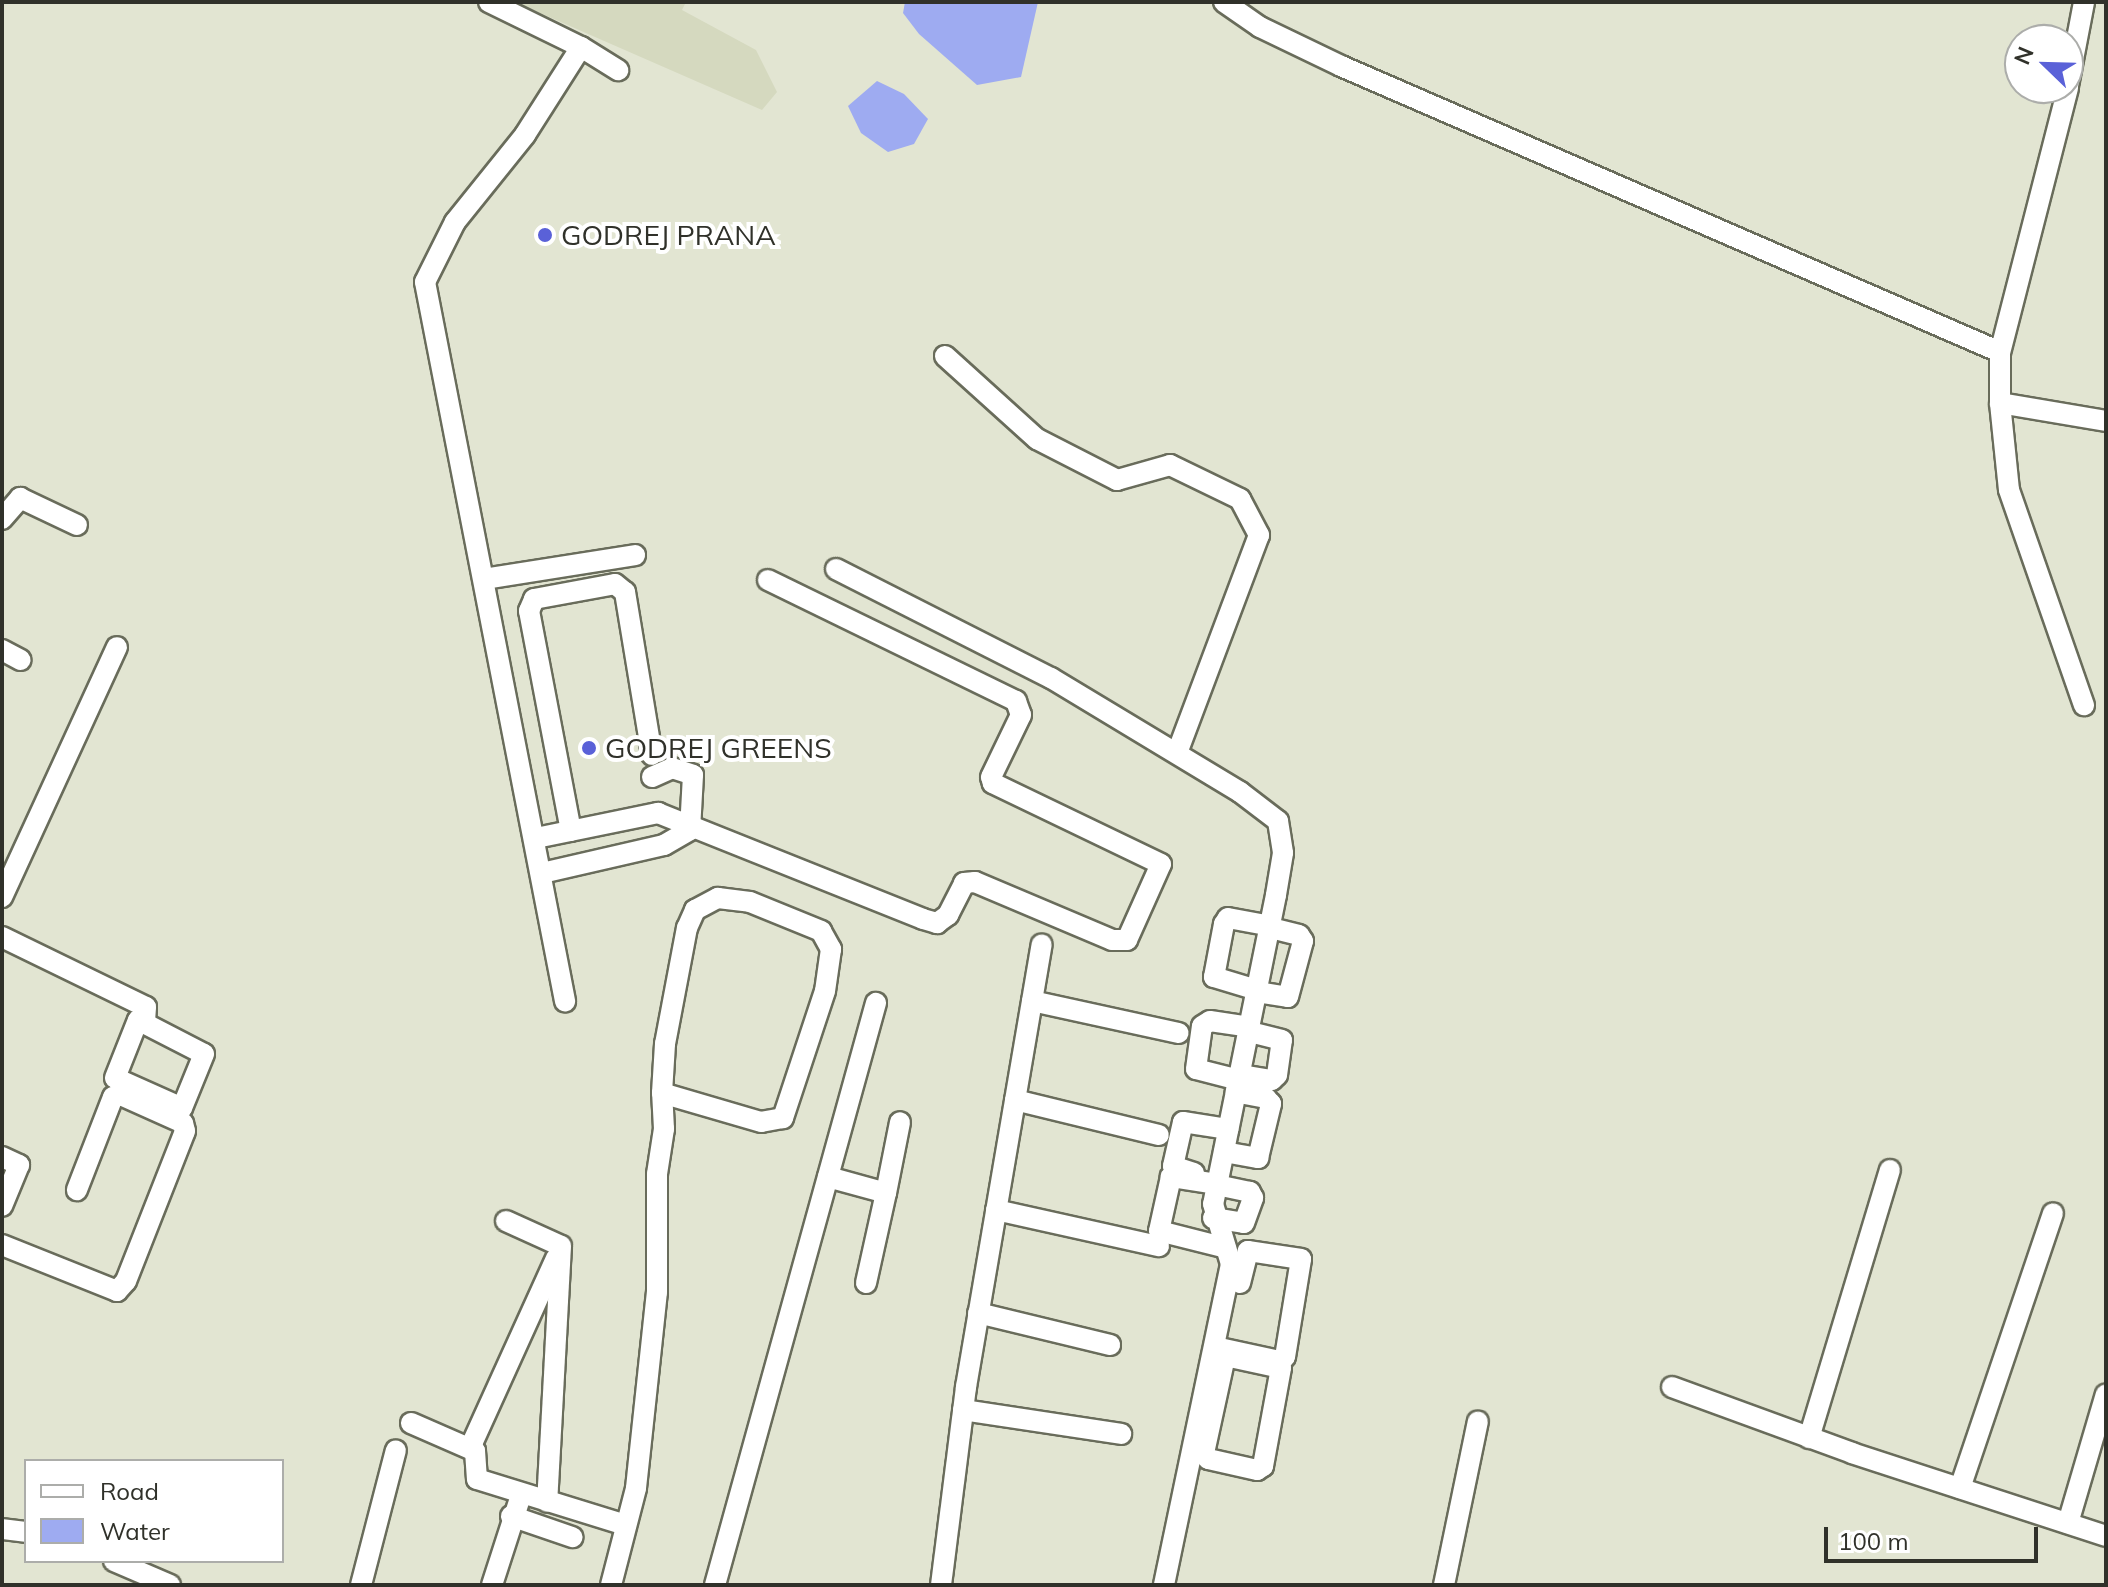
<!DOCTYPE html>
<style>
body{margin:0}
#map{position:relative;width:2108px;height:1587px;overflow:hidden;background:#e2e5d2;font-family:Mulish,sans-serif}
div>[style]{position:absolute}
.built>*{inset:0;background:#d5d9bf}
.water>*{inset:0;background:#9eabf1}
.roads{filter:drop-shadow(2px 0 #696c5b) drop-shadow(-2px 0 #696c5b) drop-shadow(0 2px #696c5b) drop-shadow(0 -2px #696c5b)}
.minor>*{height:20px;margin:-10px;padding:0 10px;transform-origin:10px;border-radius:10px;background:#fff}
.dots>*{width:22px;height:22px;translate:-50% -50%;box-sizing:border-box;border:4px solid #fff;border-radius:50%}
span{translate:-50% -50%;white-space:nowrap;text-align:center;line-height:1.15;-webkit-text-stroke:8px #fff;paint-order:stroke}
.poi-label{font-size:28px;color:#30312a}
.left{translate:0 -50%;text-align:left}
.frame{position:absolute;inset:0;border:4px solid #30312a;pointer-events:none}
.legend{position:absolute;left:24px;top:1459px;width:260px;height:104px;box-sizing:border-box;background:#fff;border:2px solid #acadaa;margin:0;padding:10px 14px;list-style:none;font-size:24px;color:#30312a}
.legend li{display:flex;align-items:center;gap:16px;height:40px}
.legend b{width:40px;border:2px solid #acadaa}
.north{position:absolute;left:2004px;top:24px;width:80px;height:80px;box-sizing:border-box;background:#fff;border:2px solid #acadaa;border-radius:50%;rotate:293deg;font-size:22px;font-weight:700;line-height:32px;text-align:center;color:#30312a}
.north::after{content:'';display:block;margin:auto;width:28px;height:36px;background:#5a61d8;clip-path:polygon(50% 0,100% 100%,50% 72%,0 100%)}
.scale{position:absolute;left:1824px;top:1527px;width:214px;height:36px;box-sizing:border-box;border:4px solid #30312a;border-top:0;padding-left:10px;font-size:24px;line-height:28px;white-space:nowrap;color:#30312a;-webkit-text-stroke:6px #fff;paint-order:stroke}
</style>
<div id="map">
<div class="built">
<i style="clip-path:polygon(515px 2px,686px 2px,682px 10px,756px 50px,777px 92px,762px 110px)"></i>
</div>
<div class="water">
<i style="clip-path:polygon(905px 2px,1038px 2px,1021px 77px,977px 85px,919px 34px,903px 13px)"></i>
<i style="clip-path:polygon(877px 81px,904px 94px,928px 119px,914px 144px,888px 152px,861px 133px,848px 106px)"></i>
</div>
<div class="roads">
<div class="minor">
<i style="left:489px;top:2px;width:102px;rotate:26.1deg"></i>
<i style="left:581px;top:47px;width:104px;rotate:122.5deg"></i>
<i style="left:525px;top:135px;width:112px;rotate:128.8deg"></i>
<i style="left:455px;top:222px;width:67px;rotate:116.6deg"></i>
<i style="left:425px;top:282px;width:733px;rotate:78.98deg"></i>
<i style="left:1224px;top:2px;width:44px;rotate:34.8deg"></i>
<i style="left:1260px;top:27px;width:90px;rotate:25.7deg"></i>
<i style="left:1341px;top:66px;width:718px;rotate:23.46deg"></i>
<i style="left:581px;top:47px;width:44px;rotate:31.9deg"></i>
<i style="left:2068px;top:86px;width:86px;rotate:-79.2deg"></i>
<i style="left:2068px;top:88px;width:273px;rotate:104.4deg"></i>
<i style="left:2000px;top:352px;width:51px;rotate:90deg"></i>
<i style="left:2000px;top:403px;width:87px;rotate:84.1deg"></i>
<i style="left:2009px;top:490px;width:228px;rotate:70.8deg"></i>
<i style="left:945px;top:356px;width:124px;rotate:42.1deg"></i>
<i style="left:1037px;top:439px;width:90px;rotate:27.1deg"></i>
<i style="left:1117px;top:480px;width:55px;rotate:-15.8deg"></i>
<i style="left:1170px;top:465px;width:78px;rotate:25.9deg"></i>
<i style="left:1240px;top:499px;width:41px;rotate:62.2deg"></i>
<i style="left:1259px;top:535px;width:233px;rotate:110.6deg"></i>
<i style="left:2000px;top:403px;width:108px;rotate:9.6deg"></i>
<i style="left:2px;top:519px;width:28px;rotate:-49deg"></i>
<i style="left:20px;top:498px;width:63px;rotate:25.3deg"></i>
<i style="left:836px;top:569px;width:241px;rotate:26.9deg"></i>
<i style="left:1051px;top:678px;width:221px;rotate:31.1deg"></i>
<i style="left:1240px;top:792px;width:48px;rotate:37.3deg"></i>
<i style="left:1278px;top:821px;width:32px;rotate:81deg"></i>
<i style="left:1283px;top:853px;width:43px;rotate:99.5deg"></i>
<i style="left:1276px;top:895px;width:315px;rotate:101.5deg"></i>
<i style="left:1213px;top:1204px;width:63px;rotate:73.3deg"></i>
<i style="left:1231px;top:1264px;width:328px;rotate:101.8deg"></i>
<i style="left:484px;top:579px;width:153px;rotate:-9deg"></i>
<i style="left:2px;top:650px;width:21px;rotate:28deg"></i>
<i style="left:652px;top:777px;width:22px;rotate:-24deg"></i>
<i style="left:672px;top:768px;width:22px;rotate:18deg"></i>
<i style="left:693px;top:775px;width:55px;rotate:93.1deg"></i>
<i style="left:571px;top:831px;width:224px;rotate:-100.8deg"></i>
<i style="left:529px;top:611px;width:13px;rotate:-67deg"></i>
<i style="left:534px;top:599px;width:82px;rotate:-10.5deg"></i>
<i style="left:615px;top:584px;width:13px;rotate:39deg"></i>
<i style="left:625px;top:592px;width:165px;rotate:80.6deg"></i>
<i style="left:536px;top:838px;width:125px;rotate:-11.6deg"></i>
<i style="left:658px;top:813px;width:285px;rotate:21.8deg"></i>
<i style="left:923px;top:919px;width:15px;rotate:16deg"></i>
<i style="left:937px;top:923px;width:14px;rotate:-36deg"></i>
<i style="left:948px;top:915px;width:36px;rotate:-63deg"></i>
<i style="left:964px;top:883px;width:11px;rotate:-5deg"></i>
<i style="left:975px;top:882px;width:149px;rotate:22.9deg"></i>
<i style="left:1112px;top:940px;width:15px"></i>
<i style="left:1127px;top:940px;width:83px;rotate:-65.9deg"></i>
<i style="left:1161px;top:864px;width:187px;rotate:-154.3deg"></i>
<i style="left:993px;top:783px;width:6px;rotate:-108deg"></i>
<i style="left:991px;top:777px;width:69px;rotate:-64.2deg"></i>
<i style="left:1021px;top:715px;width:15px;rotate:-110deg"></i>
<i style="left:1016px;top:701px;width:276px;rotate:-154deg"></i>
<i style="left:542px;top:873px;width:125px;rotate:-12.9deg"></i>
<i style="left:664px;top:845px;width:30px;rotate:-30deg"></i>
<i style="left:2px;top:897px;width:275px;rotate:-65.3deg"></i>
<i style="left:2px;top:937px;width:160px;rotate:25.9deg"></i>
<i style="left:146px;top:1007px;width:14px;rotate:94deg"></i>
<i style="left:1257px;top:990px;width:45px;rotate:-163.2deg"></i>
<i style="left:1214px;top:977px;width:54px;rotate:-79.3deg"></i>
<i style="left:1224px;top:924px;width:7px;rotate:-56deg"></i>
<i style="left:1228px;top:918px;width:44px;rotate:10.5deg"></i>
<i style="left:1257px;top:992px;width:31px;rotate:9deg"></i>
<i style="left:1288px;top:997px;width:58px;rotate:-75deg"></i>
<i style="left:1303px;top:941px;width:7px;rotate:-124deg"></i>
<i style="left:1299px;top:935px;width:30px;rotate:-166deg"></i>
<i style="left:1032px;top:1001px;width:150px;rotate:12.3deg"></i>
<i style="left:138px;top:1020px;width:74px;rotate:27.3deg"></i>
<i style="left:204px;top:1054px;width:58px;rotate:112.2deg"></i>
<i style="left:182px;top:1108px;width:73px;rotate:-155.9deg"></i>
<i style="left:115px;top:1078px;width:62px;rotate:-68.4deg"></i>
<i style="left:1240px;top:1075px;width:32px;rotate:9deg"></i>
<i style="left:1272px;top:1080px;width:7px;rotate:-45deg"></i>
<i style="left:1277px;top:1075px;width:35px;rotate:-82deg"></i>
<i style="left:1282px;top:1040px;width:34px;rotate:-166deg"></i>
<i style="left:1239px;top:1080px;width:44px;rotate:-165.7deg"></i>
<i style="left:1196px;top:1069px;width:43px;rotate:-82.1deg"></i>
<i style="left:1202px;top:1026px;width:9px;rotate:-32deg"></i>
<i style="left:1210px;top:1021px;width:40px;rotate:8.5deg"></i>
<i style="left:1015px;top:1100px;width:148px;rotate:13.7deg"></i>
<i style="left:1224px;top:1152px;width:35px;rotate:10deg"></i>
<i style="left:1258px;top:1158px;width:56px;rotate:-76.5deg"></i>
<i style="left:1271px;top:1104px;width:8px;rotate:-130deg"></i>
<i style="left:1266px;top:1098px;width:31px;rotate:-169deg"></i>
<i style="left:2px;top:1157px;width:19px;rotate:25deg"></i>
<i style="left:19px;top:1165px;width:44px;rotate:112.5deg"></i>
<i style="left:1194px;top:1173px;width:22px;rotate:-162deg"></i>
<i style="left:1173px;top:1166px;width:45px;rotate:-77.2deg"></i>
<i style="left:1183px;top:1122px;width:46px;rotate:8.8deg"></i>
<i style="left:828px;top:1177px;width:60px;rotate:15.4deg"></i>
<i style="left:886px;top:1193px;width:72px;rotate:-78.8deg"></i>
<i style="left:1217px;top:1184px;width:47px;rotate:-171.3deg"></i>
<i style="left:1171px;top:1177px;width:55px;rotate:102.5deg"></i>
<i style="left:1159px;top:1231px;width:69px;rotate:14.2deg"></i>
<i style="left:996px;top:1210px;width:167px;rotate:12.5deg"></i>
<i style="left:1213px;top:1218px;width:31px;rotate:9deg"></i>
<i style="left:1244px;top:1223px;width:27px;rotate:-70deg"></i>
<i style="left:1253px;top:1198px;width:7px;rotate:-117deg"></i>
<i style="left:1250px;top:1192px;width:34px;rotate:-168deg"></i>
<i style="left:506px;top:1221px;width:60px;rotate:24.4deg"></i>
<i style="left:561px;top:1246px;width:256px;rotate:93.1deg"></i>
<i style="left:2px;top:1245px;width:124px;rotate:21.8deg"></i>
<i style="left:117px;top:1291px;width:13px;rotate:-48deg"></i>
<i style="left:126px;top:1281px;width:161px;rotate:-68.5deg"></i>
<i style="left:185px;top:1131px;width:8px;rotate:-104deg"></i>
<i style="left:183px;top:1123px;width:68px;rotate:-155.7deg"></i>
<i style="left:121px;top:1095px;width:8px;rotate:166deg"></i>
<i style="left:113px;top:1097px;width:100px;rotate:111.2deg"></i>
<i style="left:866px;top:1283px;width:92px;rotate:-77.5deg"></i>
<i style="left:978px;top:1313px;width:136px;rotate:13.6deg"></i>
<i style="left:1215px;top:1347px;width:66px;rotate:12.2deg"></i>
<i style="left:1280px;top:1361px;width:6px;rotate:-39deg"></i>
<i style="left:1285px;top:1357px;width:99px;rotate:-80.7deg"></i>
<i style="left:1301px;top:1259px;width:54px;rotate:-171.4deg"></i>
<i style="left:1248px;top:1251px;width:33px;rotate:104deg"></i>
<i style="left:1230px;top:1357px;width:52px;rotate:12.2deg"></i>
<i style="left:1281px;top:1368px;width:100px;rotate:100.4deg"></i>
<i style="left:1263px;top:1466px;width:7px;rotate:146deg"></i>
<i style="left:1257px;top:1470px;width:50px;rotate:-167.3deg"></i>
<i style="left:1208px;top:1459px;width:7px;rotate:-124deg"></i>
<i style="left:1204px;top:1453px;width:94px;rotate:-77.7deg"></i>
<i style="left:1224px;top:1361px;width:7px;rotate:-34deg"></i>
<i style="left:1672px;top:1387px;width:192px;rotate:20.1deg"></i>
<i style="left:1852px;top:1453px;width:267px;rotate:18.1deg"></i>
<i style="left:963px;top:1410px;width:160px;rotate:8.6deg"></i>
<i style="left:411px;top:1423px;width:70px;rotate:23.6deg"></i>
<i style="left:475px;top:1451px;width:28px;rotate:86deg"></i>
<i style="left:477px;top:1479px;width:156px;rotate:17.2deg"></i>
<i style="left:1809px;top:1438px;width:280px;rotate:-73.2deg"></i>
<i style="left:470px;top:1448px;width:209px;rotate:-65.6deg"></i>
<i style="left:1960px;top:1488px;width:290px;rotate:-71.3deg"></i>
<i style="left:511px;top:1516px;width:65px;rotate:19deg"></i>
<i style="left:2068px;top:1523px;width:134px;rotate:-73.6deg"></i>
<i style="left:2px;top:1529px;width:24px;rotate:7deg"></i>
<i style="left:114px;top:1561px;width:61px;rotate:23.2deg"></i>
<i style="left:361px;top:1585px;width:139px;rotate:-75.5deg"></i>
<i style="left:492px;top:1585px;width:95px;rotate:-72.1deg"></i>
<i style="left:611px;top:1585px;width:100px;rotate:-75.5deg"></i>
<i style="left:636px;top:1488px;width:197px;rotate:-83.9deg"></i>
<i style="left:657px;top:1292px;width:118px;rotate:-90deg"></i>
<i style="left:657px;top:1174px;width:46px;rotate:-81.2deg"></i>
<i style="left:664px;top:1129px;width:36px;rotate:-93deg"></i>
<i style="left:662px;top:1093px;width:49px;rotate:-86.5deg"></i>
<i style="left:665px;top:1044px;width:118px;rotate:-79.3deg"></i>
<i style="left:687px;top:928px;width:20px;rotate:-66deg"></i>
<i style="left:695px;top:910px;width:26px;rotate:-28deg"></i>
<i style="left:718px;top:898px;width:32px;rotate:7deg"></i>
<i style="left:750px;top:902px;width:77px;rotate:22.2deg"></i>
<i style="left:821px;top:931px;width:21px;rotate:61deg"></i>
<i style="left:831px;top:949px;width:42px;rotate:98.1deg"></i>
<i style="left:825px;top:991px;width:134px;rotate:108.3deg"></i>
<i style="left:783px;top:1118px;width:22px;rotate:170deg"></i>
<i style="left:761px;top:1122px;width:103px;rotate:-163.7deg"></i>
<i style="left:715px;top:1585px;width:604px;rotate:-74.54deg"></i>
<i style="left:941px;top:1585px;width:200px;rotate:-82.8deg"></i>
<i style="left:966px;top:1387px;width:449px;rotate:-80.3deg"></i>
<i style="left:1444px;top:1585px;width:167px;rotate:-78.3deg"></i>
</div>
</div>
<div class="dots">
<i style="left:545px;top:235px;background:#5a61d8"></i>
<i style="left:589px;top:748px;background:#5a61d8"></i>
</div>
<div class="poi-label">
<span class="left" style="left:561px;top:235px">GODREJ PRANA</span>
<span class="left" style="left:605px;top:748px">GODREJ GREENS</span>
</div>
<div class="frame"></div>
<ul class="legend">
<li><b style="height:10px;background:#fff"></b>Road</li>
<li><b style="height:22px;background:#9eabf1"></b>Water</li>
</ul>
<div class="north">N</div>
<div class="scale">100 m</div>
</div>
